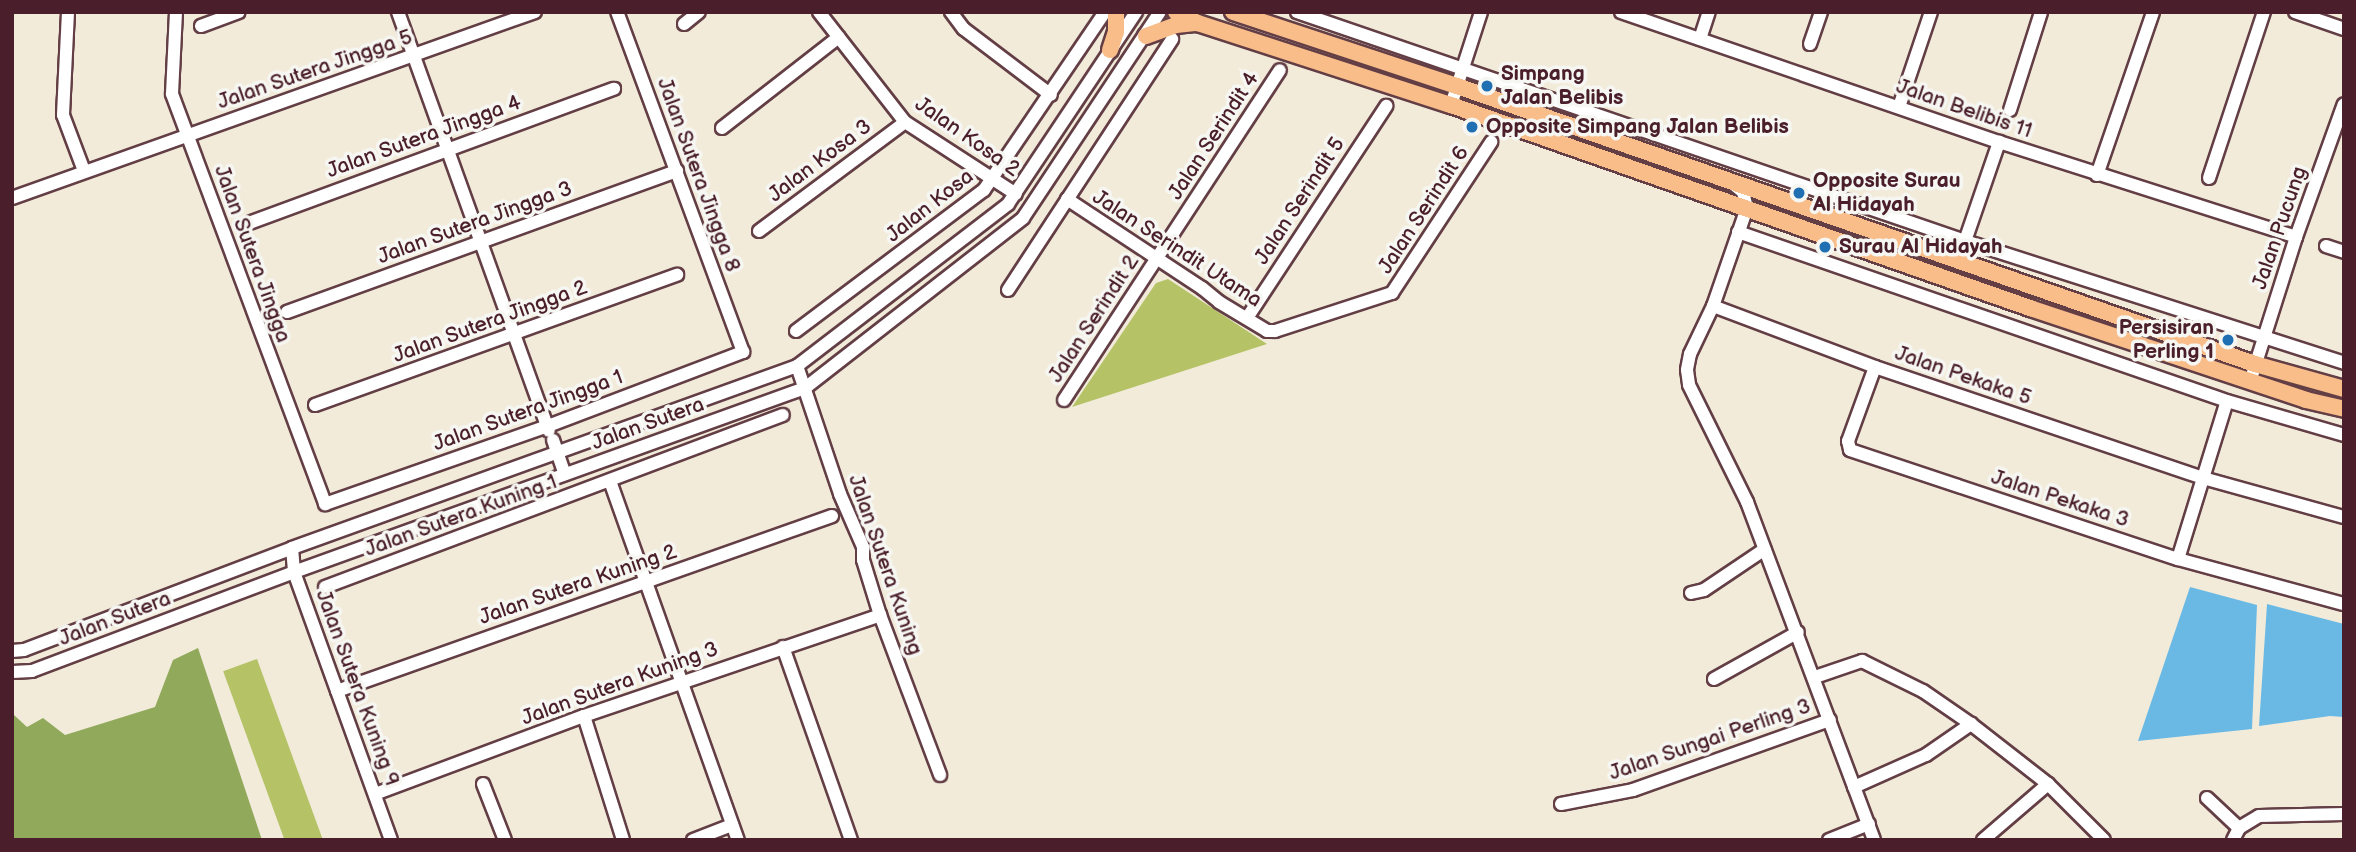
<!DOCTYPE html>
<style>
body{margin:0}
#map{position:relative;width:2356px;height:852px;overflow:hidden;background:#f2ebda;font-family:"Balsamiq Sans",sans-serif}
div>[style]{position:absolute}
.green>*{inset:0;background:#b5c366;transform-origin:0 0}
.forest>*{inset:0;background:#90a95b}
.water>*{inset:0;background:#6ab9e5}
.roads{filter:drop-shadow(2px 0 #633e45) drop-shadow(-2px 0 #633e45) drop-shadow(0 2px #633e45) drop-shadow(0 -2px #633e45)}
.minor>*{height:12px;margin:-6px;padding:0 6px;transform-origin:6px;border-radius:6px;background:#fff}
.major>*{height:16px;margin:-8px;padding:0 8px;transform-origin:8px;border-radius:8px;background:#f8bd89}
.dots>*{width:19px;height:19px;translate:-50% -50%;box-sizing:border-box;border:4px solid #f6f6f2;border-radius:50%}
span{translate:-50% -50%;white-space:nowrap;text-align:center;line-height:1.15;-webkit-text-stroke:7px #f6f6f2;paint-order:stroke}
.street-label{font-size:21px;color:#4a1f2b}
.poi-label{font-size:21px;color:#4a1f2b;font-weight:700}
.left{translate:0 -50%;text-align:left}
.right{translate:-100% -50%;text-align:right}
.frame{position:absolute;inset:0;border:14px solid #4a1f2b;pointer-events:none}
</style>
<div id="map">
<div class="green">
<i style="clip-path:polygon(1168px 279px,1267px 344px,1072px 407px,1156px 283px)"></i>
<i style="left:257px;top:659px;width:193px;height:36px;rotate:70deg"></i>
</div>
<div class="forest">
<i style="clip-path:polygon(198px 648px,262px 840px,12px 840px,12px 698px,14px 715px,27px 727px,43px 718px,65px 735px,155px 707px,173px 660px)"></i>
</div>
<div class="water">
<i style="clip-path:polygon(2190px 587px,2257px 605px,2252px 729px,2138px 741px)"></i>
<i style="clip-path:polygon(2267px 604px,2344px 624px,2344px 717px,2330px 716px,2259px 726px)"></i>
</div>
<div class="roads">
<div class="minor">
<i style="left:68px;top:12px;width:103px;rotate:92.8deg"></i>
<i style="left:63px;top:115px;width:60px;rotate:69.4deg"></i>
<i style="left:176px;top:12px;width:82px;rotate:92.8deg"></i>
<i style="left:172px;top:94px;width:438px;rotate:69.5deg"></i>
<i style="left:325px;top:504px;width:236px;rotate:-19.3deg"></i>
<i style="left:548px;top:426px;width:209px;rotate:-20.8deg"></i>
<i style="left:743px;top:352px;width:363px;rotate:-110.3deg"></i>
<i style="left:398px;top:12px;width:445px;rotate:70.2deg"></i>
<i style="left:819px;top:12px;width:140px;rotate:52deg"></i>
<i style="left:905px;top:122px;width:132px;rotate:33deg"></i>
<i style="left:951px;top:12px;width:21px;rotate:53deg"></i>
<i style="left:964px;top:29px;width:109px;rotate:37.2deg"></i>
<i style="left:1297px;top:12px;width:706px;rotate:18.92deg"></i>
<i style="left:1965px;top:241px;width:398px;rotate:17.8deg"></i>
<i style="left:1621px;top:12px;width:400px;rotate:19deg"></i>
<i style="left:1999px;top:142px;width:312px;rotate:17.7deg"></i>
<i style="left:2295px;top:12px;width:52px;rotate:19.1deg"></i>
<i style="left:684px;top:24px;width:19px;rotate:-39deg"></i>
<i style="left:201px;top:26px;width:40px;rotate:-20.2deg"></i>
<i style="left:1700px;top:39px;width:28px;rotate:-72deg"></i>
<i style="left:1810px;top:44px;width:34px;rotate:-71deg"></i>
<i style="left:1451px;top:105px;width:98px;rotate:-72.1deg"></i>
<i style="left:1899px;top:107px;width:100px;rotate:-71.4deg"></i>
<i style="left:2010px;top:110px;width:103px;rotate:-72.4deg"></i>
<i style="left:722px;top:128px;width:148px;rotate:-37.9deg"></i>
<i style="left:2097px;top:175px;width:172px;rotate:-71deg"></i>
<i style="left:2209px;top:178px;width:175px;rotate:-71.7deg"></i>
<i style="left:1732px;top:183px;width:14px;rotate:39deg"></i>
<i style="left:1743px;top:192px;width:16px;rotate:76deg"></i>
<i style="left:1747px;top:208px;width:104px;rotate:109.1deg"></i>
<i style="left:1713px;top:306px;width:53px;rotate:115.6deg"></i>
<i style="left:1690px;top:354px;width:16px;rotate:101deg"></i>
<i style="left:1687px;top:370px;width:15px;rotate:82deg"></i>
<i style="left:1689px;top:385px;width:131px;rotate:63.6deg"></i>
<i style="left:1747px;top:502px;width:361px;rotate:69.4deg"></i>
<i style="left:12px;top:198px;width:555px;rotate:-19.58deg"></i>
<i style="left:1067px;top:199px;width:162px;rotate:33.4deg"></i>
<i style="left:1202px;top:288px;width:22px;rotate:39deg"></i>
<i style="left:1219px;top:302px;width:56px;rotate:31.1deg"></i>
<i style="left:1267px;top:331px;width:8px"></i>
<i style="left:1275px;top:331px;width:123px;rotate:-18deg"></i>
<i style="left:1392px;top:293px;width:181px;rotate:-56.7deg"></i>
<i style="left:249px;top:223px;width:389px;rotate:-20.2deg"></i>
<i style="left:759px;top:231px;width:182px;rotate:-36.7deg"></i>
<i style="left:1738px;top:232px;width:517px;rotate:19.07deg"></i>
<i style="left:2227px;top:401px;width:122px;rotate:16.2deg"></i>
<i style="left:1965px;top:241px;width:105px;rotate:-71deg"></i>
<i style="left:2326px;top:246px;width:19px;rotate:18deg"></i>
<i style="left:1008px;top:290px;width:300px;rotate:-56.8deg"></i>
<i style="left:1713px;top:306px;width:173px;rotate:20.6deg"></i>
<i style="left:1875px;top:367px;width:346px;rotate:18.7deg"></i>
<i style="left:2203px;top:478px;width:146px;rotate:15.5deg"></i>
<i style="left:287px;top:312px;width:415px;rotate:-19.9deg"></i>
<i style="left:1247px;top:318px;width:254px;rotate:-56.7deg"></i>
<i style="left:796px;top:331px;width:235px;rotate:-36.9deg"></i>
<i style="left:984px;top:190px;width:215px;rotate:-55.8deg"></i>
<i style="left:797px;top:366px;width:135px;rotate:71.4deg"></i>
<i style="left:840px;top:494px;width:58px;rotate:66.5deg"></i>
<i style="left:863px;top:547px;width:13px;rotate:90deg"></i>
<i style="left:863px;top:560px;width:58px;rotate:72.8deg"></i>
<i style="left:880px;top:615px;width:171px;rotate:69.4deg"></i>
<i style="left:1875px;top:367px;width:79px;rotate:110deg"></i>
<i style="left:1848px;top:441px;width:9px;rotate:77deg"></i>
<i style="left:1850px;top:450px;width:346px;rotate:18.4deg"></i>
<i style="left:2178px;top:559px;width:172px;rotate:15.2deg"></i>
<i style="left:2250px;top:382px;width:152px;rotate:-72.4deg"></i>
<i style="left:2296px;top:237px;width:141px;rotate:-70.2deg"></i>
<i style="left:1064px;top:400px;width:394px;rotate:-56.8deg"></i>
<i style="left:315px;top:405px;width:385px;rotate:-19.8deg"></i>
<i style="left:553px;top:440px;width:36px;rotate:71deg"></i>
<i style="left:610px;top:481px;width:381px;rotate:70.4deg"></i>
<i style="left:292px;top:548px;width:24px;rotate:85deg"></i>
<i style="left:294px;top:572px;width:285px;rotate:70.1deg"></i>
<i style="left:2178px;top:559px;width:165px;rotate:-72.8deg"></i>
<i style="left:325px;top:587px;width:489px;rotate:-20.6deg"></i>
<i style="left:1691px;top:593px;width:13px;rotate:-13deg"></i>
<i style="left:1704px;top:590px;width:73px;rotate:-33.9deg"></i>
<i style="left:783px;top:647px;width:205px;rotate:70.6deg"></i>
<i style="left:12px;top:651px;width:12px;rotate:-5deg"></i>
<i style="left:24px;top:650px;width:287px;rotate:-20.8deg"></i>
<i style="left:292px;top:548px;width:537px;rotate:-19.82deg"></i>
<i style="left:797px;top:366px;width:266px;rotate:-37.5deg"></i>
<i style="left:1008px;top:204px;width:231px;rotate:-56.3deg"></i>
<i style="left:12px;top:672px;width:20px;rotate:-3deg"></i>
<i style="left:32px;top:671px;width:280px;rotate:-20.7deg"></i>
<i style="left:294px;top:572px;width:543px;rotate:-19.8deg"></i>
<i style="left:805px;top:388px;width:276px;rotate:-37.9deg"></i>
<i style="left:1023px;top:218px;width:247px;rotate:-56.4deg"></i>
<i style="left:1815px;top:677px;width:50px;rotate:-18.8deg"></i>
<i style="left:1862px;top:661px;width:68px;rotate:26.2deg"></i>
<i style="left:1923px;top:691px;width:58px;rotate:34.5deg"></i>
<i style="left:1714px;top:679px;width:96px;rotate:-29.2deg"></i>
<i style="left:337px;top:691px;width:525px;rotate:-19.47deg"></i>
<i style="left:584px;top:716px;width:130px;rotate:72.5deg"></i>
<i style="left:483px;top:784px;width:60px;rotate:68.6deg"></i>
<i style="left:1854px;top:787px;width:79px;rotate:-24deg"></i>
<i style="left:1926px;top:755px;width:55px;rotate:-34.6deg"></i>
<i style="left:1971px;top:724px;width:98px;rotate:37.9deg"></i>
<i style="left:2048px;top:784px;width:79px;rotate:45deg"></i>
<i style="left:375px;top:794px;width:223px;rotate:-20.5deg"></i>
<i style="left:584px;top:716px;width:313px;rotate:-18.8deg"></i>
<i style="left:2207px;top:798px;width:44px;rotate:43.2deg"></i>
<i style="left:1561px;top:804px;width:73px;rotate:-11deg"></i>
<i style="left:1633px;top:790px;width:209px;rotate:-19.6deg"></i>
<i style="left:693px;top:840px;width:42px;rotate:-21deg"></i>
<i style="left:1829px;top:840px;width:43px;rotate:-21.8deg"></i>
<i style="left:1983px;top:840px;width:86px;rotate:-40.7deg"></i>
<i style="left:2233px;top:840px;width:13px;rotate:-63deg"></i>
<i style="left:2239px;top:828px;width:23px;rotate:-31deg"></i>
<i style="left:2259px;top:816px;width:85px;rotate:-1.3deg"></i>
</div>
<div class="major">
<i style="left:1176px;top:12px;width:25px;rotate:27deg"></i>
<i style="left:1198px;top:23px;width:266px;rotate:18deg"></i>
<i style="left:1451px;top:105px;width:614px;rotate:19.32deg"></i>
<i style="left:2030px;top:308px;width:291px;rotate:18.4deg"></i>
<i style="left:2306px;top:400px;width:39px;rotate:13deg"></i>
<i style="left:1233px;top:12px;width:236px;rotate:18.3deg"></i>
<i style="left:1457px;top:86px;width:845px;rotate:19.21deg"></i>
<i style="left:2255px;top:364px;width:92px;rotate:15.7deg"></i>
<i style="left:1146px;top:36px;width:32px;rotate:-20deg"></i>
<i style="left:1176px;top:25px;width:19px;rotate:-6deg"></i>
<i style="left:1110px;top:50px;width:19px;rotate:-72deg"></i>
<i style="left:1116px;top:32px;width:20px;rotate:-90deg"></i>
</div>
</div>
<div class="dots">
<i style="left:1487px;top:86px;background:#1f6fb2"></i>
<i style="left:1472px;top:127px;background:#1f6fb2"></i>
<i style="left:1799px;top:193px;background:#1f6fb2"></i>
<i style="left:1825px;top:247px;background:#1f6fb2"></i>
<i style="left:2228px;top:340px;background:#1f6fb2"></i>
</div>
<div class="street-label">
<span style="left:315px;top:70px;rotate:-19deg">Jalan Sutera Jingga 5</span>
<span style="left:1964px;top:109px;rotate:19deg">Jalan Belibis 11</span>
<span style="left:1214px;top:136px;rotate:-57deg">Jalan Serindit 4</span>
<span style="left:424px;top:137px;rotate:-20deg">Jalan Sutera Jingga 4</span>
<span style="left:967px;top:137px;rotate:35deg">Jalan Kosa 2</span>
<span style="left:820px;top:161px;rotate:-37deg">Jalan Kosa 3</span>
<span style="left:698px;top:175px;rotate:70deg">Jalan Sutera Jingga 8</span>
<span style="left:1300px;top:201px;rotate:-57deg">Jalan Serindit 5</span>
<span style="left:930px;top:206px;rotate:-38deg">Jalan Kosa</span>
<span style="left:1424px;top:210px;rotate:-57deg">Jalan Serindit 6</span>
<span style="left:475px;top:223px;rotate:-20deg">Jalan Sutera Jingga 3</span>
<span style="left:2280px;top:228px;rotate:-71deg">Jalan Pucung</span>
<span style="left:1177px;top:249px;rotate:33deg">Jalan Serindit Utama</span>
<span style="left:252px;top:254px;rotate:70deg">Jalan Sutera Jingga</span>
<span style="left:1094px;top:319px;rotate:-57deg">Jalan Serindit 2</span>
<span style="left:490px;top:322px;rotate:-20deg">Jalan Sutera Jingga 2</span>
<span style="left:1963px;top:376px;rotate:19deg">Jalan Pekaka 5</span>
<span style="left:528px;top:411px;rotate:-20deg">Jalan Sutera Jingga 1</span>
<span style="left:648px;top:424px;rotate:-20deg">Jalan Sutera</span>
<span style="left:2060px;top:499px;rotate:18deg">Jalan Pekaka 3</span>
<span style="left:461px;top:516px;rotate:-20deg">Jalan Sutera Kuning 1</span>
<span style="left:885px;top:565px;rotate:71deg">Jalan Sutera Kuning</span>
<span style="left:578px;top:585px;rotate:-19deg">Jalan Sutera Kuning 2</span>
<span style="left:115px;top:619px;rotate:-21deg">Jalan Sutera</span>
<span style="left:620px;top:684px;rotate:-20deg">Jalan Sutera Kuning 3</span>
<span style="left:357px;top:688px;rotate:70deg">Jalan Sutera Kuning 9</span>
<span style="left:1710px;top:740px;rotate:-19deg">Jalan Sungai Perling 3</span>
</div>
<div class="poi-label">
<span class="left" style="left:1501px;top:86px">Simpang<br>Jalan Belibis</span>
<span class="left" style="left:1486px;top:127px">Opposite Simpang Jalan Belibis</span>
<span class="left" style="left:1813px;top:193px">Opposite Surau<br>Al Hidayah</span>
<span class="left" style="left:1839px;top:247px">Surau Al Hidayah</span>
<span class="right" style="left:2214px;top:340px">Persisiran<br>Perling 1</span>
</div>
<div class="frame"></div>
</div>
